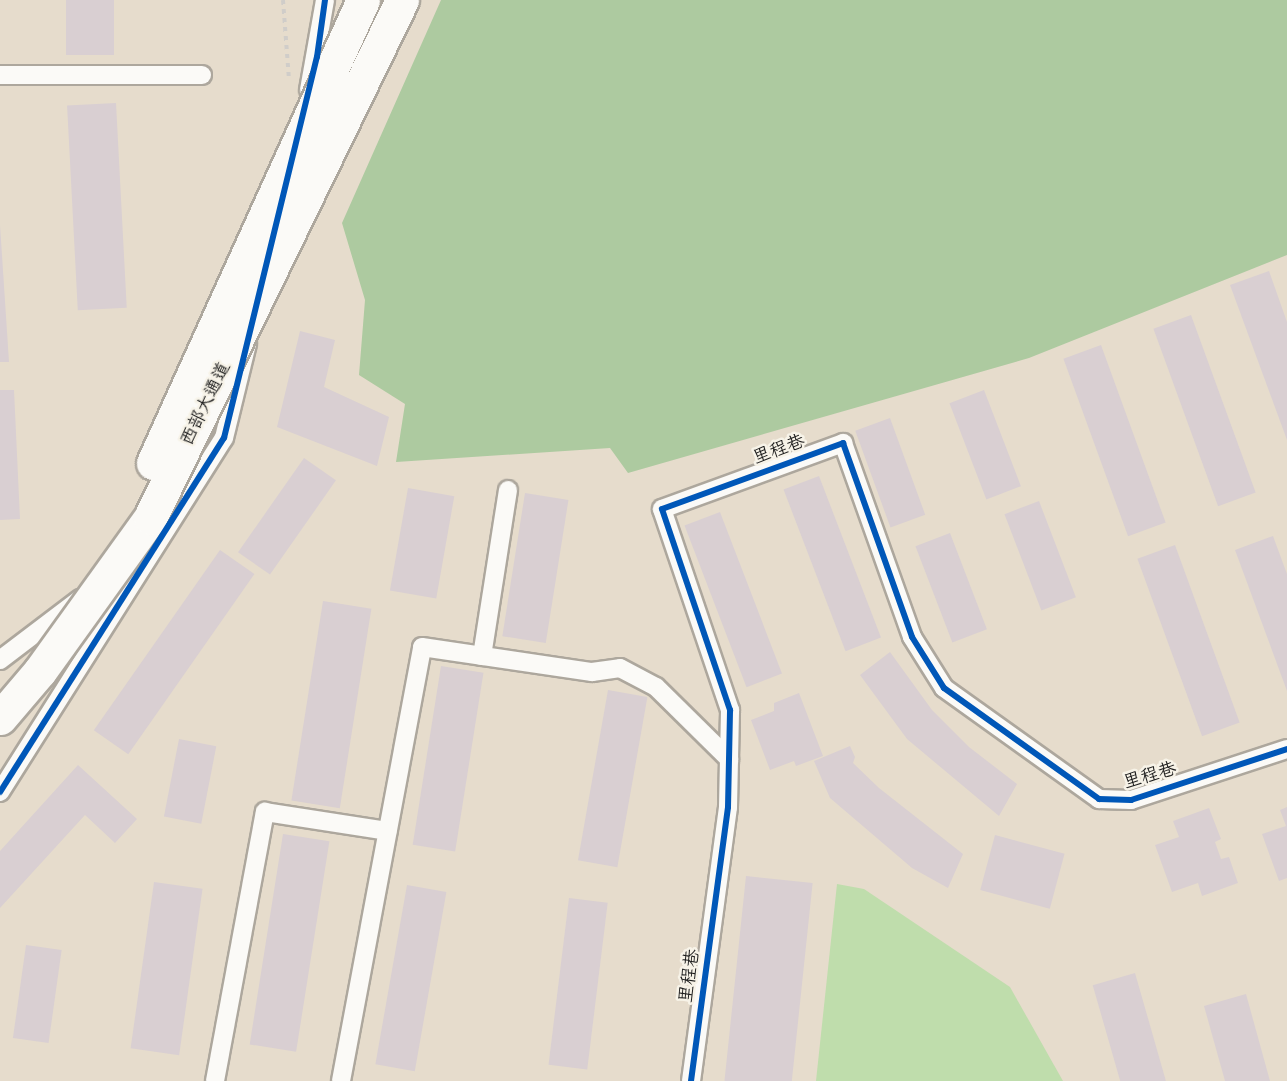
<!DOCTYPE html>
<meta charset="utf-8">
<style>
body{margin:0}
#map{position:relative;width:1287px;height:1081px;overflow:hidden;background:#e6dccc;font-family:Mynerve,"LXGW WenKai TC",sans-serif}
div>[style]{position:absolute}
.green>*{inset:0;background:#bfddac}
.forest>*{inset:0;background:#adcaa0}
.building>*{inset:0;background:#d9cfd2;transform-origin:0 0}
.path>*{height:4px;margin-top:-2px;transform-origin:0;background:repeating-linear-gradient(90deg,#d0cdc9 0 4.5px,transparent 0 9px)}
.roads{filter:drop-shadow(2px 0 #ada79d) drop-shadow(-2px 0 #ada79d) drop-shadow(0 2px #ada79d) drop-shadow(0 -2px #ada79d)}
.street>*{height:18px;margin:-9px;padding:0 9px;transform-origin:9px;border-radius:9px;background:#fbfaf7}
.bridges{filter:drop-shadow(2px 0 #ada79d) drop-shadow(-2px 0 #ada79d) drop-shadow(0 2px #ada79d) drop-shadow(0 -2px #ada79d)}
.highway-bridge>*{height:33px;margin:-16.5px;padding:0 16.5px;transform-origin:16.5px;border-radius:16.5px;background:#fbfaf7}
.cycleway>*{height:6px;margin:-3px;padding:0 3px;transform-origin:3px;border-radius:3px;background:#0057b8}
span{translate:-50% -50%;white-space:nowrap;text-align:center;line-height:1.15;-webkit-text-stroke:5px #f7f3e8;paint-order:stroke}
.street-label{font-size:18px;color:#1c1c1c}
</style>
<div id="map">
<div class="green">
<i style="clip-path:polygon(837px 884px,864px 889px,1010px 987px,1063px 1081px,816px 1081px)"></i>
</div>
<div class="forest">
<i style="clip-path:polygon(441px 0,1287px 0,1287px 255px,1029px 358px,628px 473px,610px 448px,396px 462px,405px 404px,359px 375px,365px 300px,342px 223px)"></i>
</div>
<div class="building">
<i style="left:66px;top:0;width:48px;height:55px"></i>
<i style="left:116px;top:103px;width:205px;height:49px;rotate:87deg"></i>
<i style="clip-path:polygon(0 225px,9px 362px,0 362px)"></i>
<i style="clip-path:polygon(1269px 271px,1287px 322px,1287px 440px,1230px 285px)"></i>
<i style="left:1191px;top:315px;width:189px;height:40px;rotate:70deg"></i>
<i style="clip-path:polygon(300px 331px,335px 340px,324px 387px,389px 417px,377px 466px,277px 427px)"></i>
<i style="left:1101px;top:345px;width:189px;height:40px;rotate:70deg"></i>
<i style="clip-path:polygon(0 390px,14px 390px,20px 519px,0 520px)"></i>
<i style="left:984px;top:390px;width:103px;height:37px;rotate:69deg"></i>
<i style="left:890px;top:418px;width:103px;height:37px;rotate:70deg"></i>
<i style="left:304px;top:458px;width:39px;height:115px;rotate:35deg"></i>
<i style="left:819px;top:476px;width:173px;height:38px;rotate:69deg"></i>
<i style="left:408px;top:488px;width:47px;height:104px;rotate:10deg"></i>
<i style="left:525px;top:493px;width:44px;height:145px;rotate:9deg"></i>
<i style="left:1039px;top:501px;width:103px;height:37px;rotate:69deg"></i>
<i style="left:720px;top:512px;width:173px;height:38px;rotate:69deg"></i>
<i style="left:950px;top:533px;width:103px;height:37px;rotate:69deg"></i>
<i style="clip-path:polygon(1273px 536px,1287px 574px,1287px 691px,1235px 550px)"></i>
<i style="left:1175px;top:545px;width:189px;height:40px;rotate:70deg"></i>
<i style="left:220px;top:550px;width:42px;height:220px;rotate:35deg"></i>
<i style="left:323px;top:601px;width:49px;height:202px;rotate:9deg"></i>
<i style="clip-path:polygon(890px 652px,932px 710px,969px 747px,1017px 784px,999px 816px,907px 739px,860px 675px)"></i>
<i style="left:441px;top:666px;width:43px;height:181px;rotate:9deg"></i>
<i style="left:608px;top:690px;width:40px;height:173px;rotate:10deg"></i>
<i style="clip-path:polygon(799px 693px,823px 756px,796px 766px,794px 761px,770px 770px,751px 720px,774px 711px,774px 703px)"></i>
<i style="left:179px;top:739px;width:38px;height:79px;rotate:11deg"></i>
<i style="clip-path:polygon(850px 746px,855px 757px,853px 763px,879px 788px,963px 854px,948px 888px,912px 868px,830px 798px,814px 761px)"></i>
<i style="clip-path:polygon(78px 765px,137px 819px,115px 843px,85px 815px,0 908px,0 851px)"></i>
<i style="clip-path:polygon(1287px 807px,1287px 878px,1279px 881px,1262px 834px,1286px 826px,1280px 810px)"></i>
<i style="clip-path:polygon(1209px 808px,1221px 839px,1215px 842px,1221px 859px,1229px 857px,1238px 883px,1202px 896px,1198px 883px,1172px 892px,1155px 845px,1179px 837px,1173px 821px)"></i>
<i style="left:283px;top:834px;width:47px;height:213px;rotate:9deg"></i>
<i style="left:995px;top:835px;width:72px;height:57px;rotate:15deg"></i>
<i style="left:746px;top:876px;width:67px;height:206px;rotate:6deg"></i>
<i style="left:154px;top:882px;width:49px;height:168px;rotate:8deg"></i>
<i style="left:407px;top:885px;width:40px;height:182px;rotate:10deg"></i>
<i style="left:569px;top:898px;width:39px;height:168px;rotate:7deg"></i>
<i style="left:26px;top:945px;width:36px;height:94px;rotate:8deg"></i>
<i style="left:1135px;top:973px;width:112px;height:44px;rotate:74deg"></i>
<i style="clip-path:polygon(1246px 994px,1270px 1081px,1225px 1081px,1204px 1006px)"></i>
</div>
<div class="path">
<i style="left:283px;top:0;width:80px;rotate:85.7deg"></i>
</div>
<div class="roads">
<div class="street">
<i style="left:0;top:75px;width:202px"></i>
<i style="left:309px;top:90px;width:91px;rotate:-79.9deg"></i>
<i style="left:482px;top:656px;width:168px;rotate:-81.1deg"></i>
<i style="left:0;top:660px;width:101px;rotate:-37.3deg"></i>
<i style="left:0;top:792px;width:419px;rotate:-57.7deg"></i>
<i style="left:224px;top:438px;width:97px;rotate:-76.3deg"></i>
<i style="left:215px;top:1081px;width:274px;rotate:-79.5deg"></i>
<i style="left:265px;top:812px;width:124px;rotate:8.8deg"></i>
<i style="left:341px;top:1081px;width:441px;rotate:-79.4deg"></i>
<i style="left:422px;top:647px;width:172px;rotate:8.4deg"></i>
<i style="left:592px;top:672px;width:28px;rotate:-8deg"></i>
<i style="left:620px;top:668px;width:41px;rotate:27.8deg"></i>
<i style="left:656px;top:687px;width:103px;rotate:44.6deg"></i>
<i style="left:691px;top:1081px;width:276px;rotate:-82.3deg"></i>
<i style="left:728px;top:807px;width:97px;rotate:-88.8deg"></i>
<i style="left:730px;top:710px;width:212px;rotate:-108.7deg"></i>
<i style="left:662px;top:509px;width:193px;rotate:-20deg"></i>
<i style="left:843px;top:443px;width:206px;rotate:70.4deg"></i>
<i style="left:912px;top:637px;width:60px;rotate:57.9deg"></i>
<i style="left:944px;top:688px;width:191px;rotate:35.6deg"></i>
<i style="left:1099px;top:799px;width:32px;rotate:2deg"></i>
<i style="left:1131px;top:800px;width:164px;rotate:-18.1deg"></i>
</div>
</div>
<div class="bridges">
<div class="highway-bridge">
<i style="left:153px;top:463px;width:508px;rotate:-65.6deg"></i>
<i style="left:0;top:718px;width:62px;rotate:-49.6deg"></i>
<i style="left:40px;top:671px;width:188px;rotate:-54.3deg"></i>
<i style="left:150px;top:518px;width:576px;rotate:-64.06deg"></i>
</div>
</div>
<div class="cycleway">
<i style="left:0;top:792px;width:419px;rotate:-57.7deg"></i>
<i style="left:224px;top:438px;width:392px;rotate:-76.3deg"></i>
<i style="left:317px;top:57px;width:58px;rotate:-82deg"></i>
<i style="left:691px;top:1081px;width:276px;rotate:-82.3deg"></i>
<i style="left:728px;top:807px;width:97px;rotate:-88.8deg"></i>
<i style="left:730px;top:710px;width:212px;rotate:-108.7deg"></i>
<i style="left:662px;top:509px;width:193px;rotate:-20deg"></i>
<i style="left:843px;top:443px;width:206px;rotate:70.4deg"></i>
<i style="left:912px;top:637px;width:60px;rotate:57.9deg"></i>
<i style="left:944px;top:688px;width:191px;rotate:35.6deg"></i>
<i style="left:1099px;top:799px;width:32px;rotate:2deg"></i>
<i style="left:1131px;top:800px;width:164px;rotate:-18.1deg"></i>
</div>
<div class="street-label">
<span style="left:206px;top:404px;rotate:-64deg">西部大通道</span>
<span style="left:779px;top:450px;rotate:-20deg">里程巷</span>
<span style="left:1150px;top:776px;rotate:-16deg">里程巷</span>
<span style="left:690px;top:976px;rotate:-82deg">里程巷</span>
</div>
</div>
